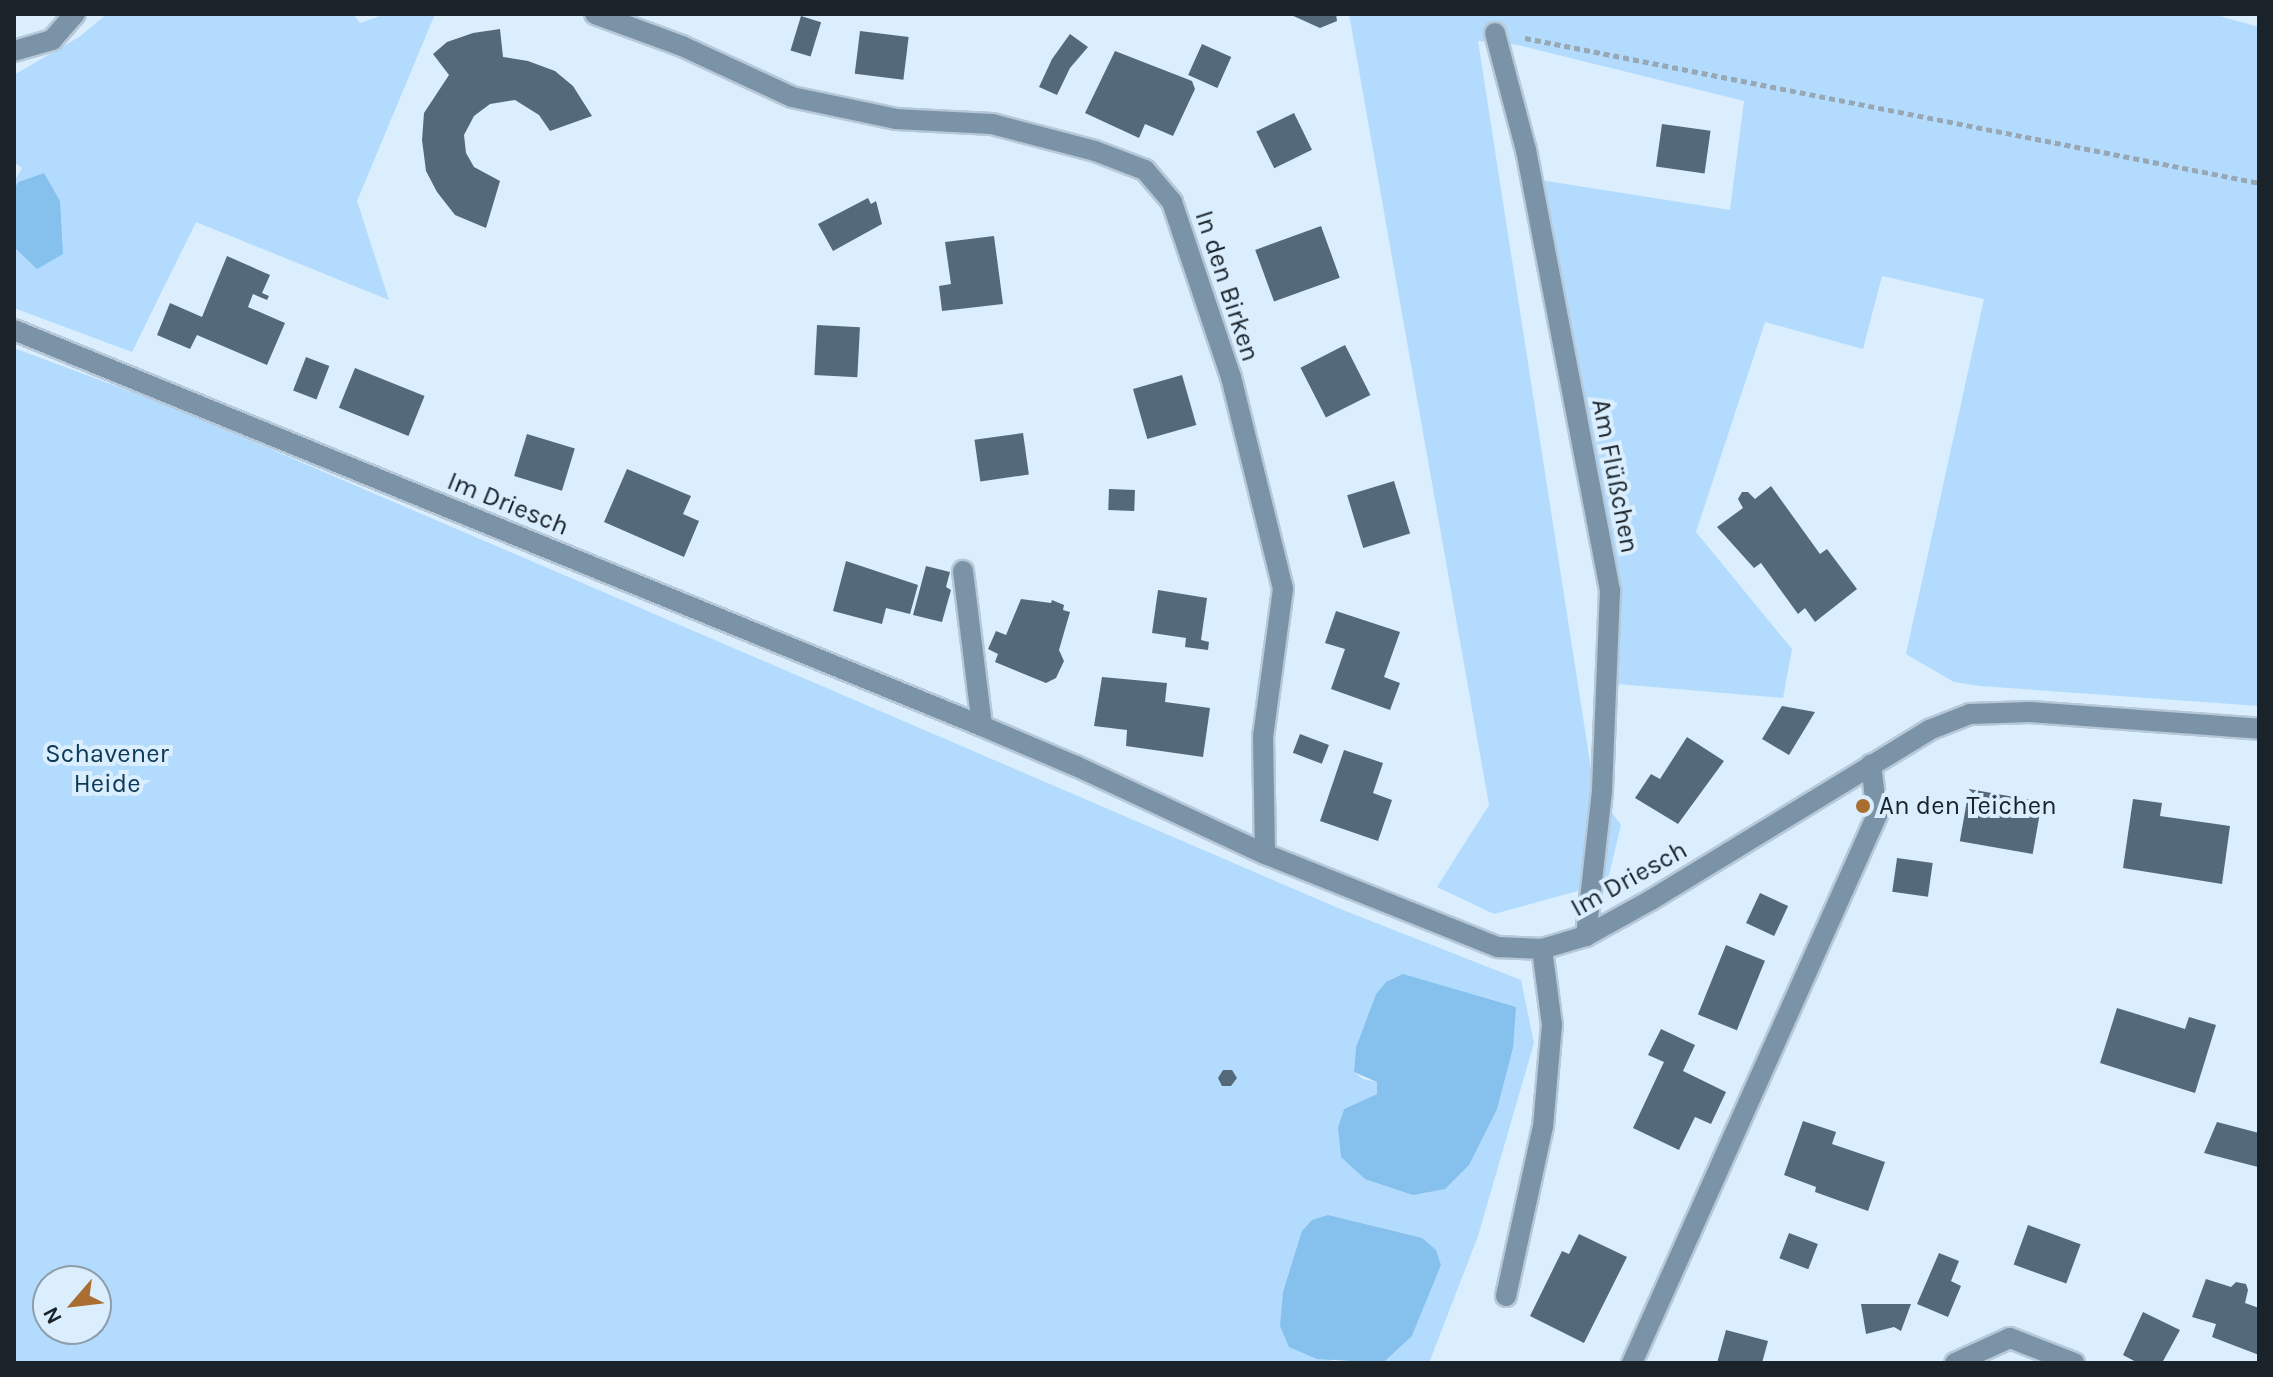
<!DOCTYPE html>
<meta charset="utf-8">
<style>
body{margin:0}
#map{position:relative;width:2273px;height:1377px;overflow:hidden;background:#daeefe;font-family:Karla,sans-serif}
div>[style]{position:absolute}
.green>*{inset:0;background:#b2dbfe}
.water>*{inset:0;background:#86c0ed}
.building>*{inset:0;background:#546a7b;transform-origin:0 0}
.path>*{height:5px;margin-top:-2.5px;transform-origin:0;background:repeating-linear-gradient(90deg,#97a7b4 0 6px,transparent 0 10px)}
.roads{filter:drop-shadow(2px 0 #b7c9d8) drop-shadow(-2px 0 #b7c9d8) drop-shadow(0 2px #b7c9d8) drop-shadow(0 -2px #b7c9d8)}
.lane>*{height:20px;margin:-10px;padding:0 10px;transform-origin:10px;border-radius:10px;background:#7b93a7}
.street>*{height:20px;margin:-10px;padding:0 10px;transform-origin:10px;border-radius:10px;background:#7b93a7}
.dots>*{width:22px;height:22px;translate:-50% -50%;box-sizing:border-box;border:4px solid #daeefe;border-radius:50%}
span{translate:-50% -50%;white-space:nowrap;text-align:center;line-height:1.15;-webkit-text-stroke:8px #daeefe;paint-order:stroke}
.street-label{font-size:26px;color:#1a232a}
.park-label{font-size:26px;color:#0b3957}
.poi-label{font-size:26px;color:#1a232a}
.left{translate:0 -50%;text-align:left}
.frame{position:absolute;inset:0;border:16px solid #1a232a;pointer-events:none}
.north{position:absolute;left:32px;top:1265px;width:80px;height:80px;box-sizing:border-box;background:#daeefe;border:2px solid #8d9da9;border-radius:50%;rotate:242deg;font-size:22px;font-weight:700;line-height:32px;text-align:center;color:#1a232a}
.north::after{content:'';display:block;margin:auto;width:28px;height:36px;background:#ab6e31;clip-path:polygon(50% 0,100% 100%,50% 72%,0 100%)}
</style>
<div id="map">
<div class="green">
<i style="clip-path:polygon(107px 14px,353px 14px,360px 23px,386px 14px,435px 14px,357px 201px,389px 300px,196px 222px,132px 352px,14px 308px,14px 182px,22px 168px,14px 162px,14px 75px,79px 37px)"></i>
<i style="clip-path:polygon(1349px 14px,2212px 14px,2259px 27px,2259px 706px,1980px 686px,1954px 682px,1906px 654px,1984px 299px,1882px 276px,1863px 349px,1765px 322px,1696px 532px,1792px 649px,1783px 698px,1618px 684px,1618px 586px,1540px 180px,1730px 210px,1744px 101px,1518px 45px,1478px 41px,1594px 788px,1621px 825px,1607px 883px,1494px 914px,1437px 887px,1489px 805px)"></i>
<i style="clip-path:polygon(evenodd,14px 348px,175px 408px,1343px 910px,1521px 980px,1534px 1043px,1478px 1236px,1429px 1363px,1383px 1363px,1412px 1336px,1441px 1265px,1331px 1361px,1340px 1363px,14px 1363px,14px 348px,1386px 982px,1516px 1007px,1338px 1127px,1344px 1109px,1377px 1094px,1377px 1082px,1363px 1079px,1354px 1072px,1356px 1047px,1376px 994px,1386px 982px,14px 348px,48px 1281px,96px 1281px,96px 1329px,48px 1329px,48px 1281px)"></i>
</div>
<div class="water">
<i style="clip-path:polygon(44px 173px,60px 201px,63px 254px,37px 269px,14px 247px,14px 188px,19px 182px)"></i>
<i style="clip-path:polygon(1403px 974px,1516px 1007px,1513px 1048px,1497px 1109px,1469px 1165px,1445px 1189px,1413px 1195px,1365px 1179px,1341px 1157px,1338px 1127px,1344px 1109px,1377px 1094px,1377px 1082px,1354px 1072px,1356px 1047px,1376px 994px,1386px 982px)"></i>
<i style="clip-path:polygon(1328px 1215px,1422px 1238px,1436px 1250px,1441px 1265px,1412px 1336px,1383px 1363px,1317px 1359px,1289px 1347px,1280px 1326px,1283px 1292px,1302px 1231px,1312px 1220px)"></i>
</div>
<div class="building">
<i style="clip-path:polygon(1289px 14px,1336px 14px,1337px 21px,1320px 28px)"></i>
<i style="left:801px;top:16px;width:21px;height:36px;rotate:17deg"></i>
<i style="clip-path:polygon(500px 29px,503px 57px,528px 61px,555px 71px,573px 86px,592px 116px,550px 131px,539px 115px,515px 100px,490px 104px,474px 116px,464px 135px,466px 153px,474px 167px,500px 181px,486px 228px,455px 215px,437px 192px,426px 171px,422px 140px,424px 113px,449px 75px,433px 54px,447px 42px,473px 33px)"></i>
<i style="left:860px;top:31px;width:49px;height:43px;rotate:7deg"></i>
<i style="clip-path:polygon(1070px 34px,1088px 47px,1070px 68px,1057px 95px,1039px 87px,1052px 59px)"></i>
<i style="left:1202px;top:44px;width:32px;height:34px;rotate:24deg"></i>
<i style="clip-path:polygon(1115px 51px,1192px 81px,1195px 89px,1173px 136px,1145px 124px,1139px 138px,1085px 113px)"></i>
<i style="left:1294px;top:113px;width:41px;height:42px;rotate:64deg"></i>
<i style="left:1662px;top:124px;width:49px;height:43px;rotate:8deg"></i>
<i style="clip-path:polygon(868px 198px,871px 204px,876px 201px,882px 224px,833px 251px,818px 224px)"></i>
<i style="left:1321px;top:226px;width:55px;height:70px;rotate:70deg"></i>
<i style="clip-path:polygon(994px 236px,1003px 304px,942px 311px,939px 286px,951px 284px,945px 242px)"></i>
<i style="clip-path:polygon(227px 256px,270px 275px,262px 293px,269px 296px,267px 300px,253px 294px,248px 307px,285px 323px,267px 365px,197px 335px,190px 349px,157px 335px,170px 303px,202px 317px)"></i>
<i style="left:817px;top:325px;width:43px;height:50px;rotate:3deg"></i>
<i style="left:1345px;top:345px;width:56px;height:50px;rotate:63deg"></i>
<i style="left:306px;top:357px;width:25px;height:36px;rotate:21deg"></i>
<i style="left:355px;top:368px;width:75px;height:43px;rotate:22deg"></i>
<i style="left:1182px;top:375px;width:52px;height:51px;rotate:74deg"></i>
<i style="left:1023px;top:433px;width:42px;height:49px;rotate:82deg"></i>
<i style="left:527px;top:434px;width:50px;height:44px;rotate:17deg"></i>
<i style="clip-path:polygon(627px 469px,691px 496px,683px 514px,699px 521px,684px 557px,604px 522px)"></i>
<i style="left:1394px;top:481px;width:55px;height:49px;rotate:73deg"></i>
<i style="clip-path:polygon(1771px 486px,1820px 554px,1827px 549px,1857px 589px,1815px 622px,1805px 608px,1798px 614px,1761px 563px,1754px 568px,1717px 527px,1743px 508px,1738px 499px,1742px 492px,1748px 492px,1755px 499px)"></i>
<i style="left:1109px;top:489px;width:26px;height:21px;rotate:2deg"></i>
<i style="clip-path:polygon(846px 561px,918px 585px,910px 614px,886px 608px,882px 624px,833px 611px)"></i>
<i style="clip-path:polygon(926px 566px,950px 572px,946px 587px,951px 590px,942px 622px,913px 615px)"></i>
<i style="clip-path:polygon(1158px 590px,1207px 598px,1201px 640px,1209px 642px,1208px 650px,1185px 647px,1186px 638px,1152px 633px)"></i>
<i style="clip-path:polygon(1021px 599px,1051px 603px,1052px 600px,1064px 605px,1063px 610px,1070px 612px,1059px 650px,1064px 661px,1056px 678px,1046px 683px,995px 662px,998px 654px,988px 649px,996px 631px,1006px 635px)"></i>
<i style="clip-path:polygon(1336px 611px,1400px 632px,1384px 677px,1400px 683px,1390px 710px,1331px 689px,1345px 649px,1325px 643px)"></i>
<i style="clip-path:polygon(1102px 677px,1167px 683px,1165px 702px,1210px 708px,1203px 757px,1126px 746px,1127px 730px,1094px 726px)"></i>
<i style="clip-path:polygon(1782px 706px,1815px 712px,1789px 755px,1762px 739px)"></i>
<i style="left:1300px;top:734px;width:31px;height:20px;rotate:21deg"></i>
<i style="clip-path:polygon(1687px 737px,1724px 761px,1678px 824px,1635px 798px,1651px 774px,1660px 779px)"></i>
<i style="clip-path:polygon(1344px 750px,1383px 763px,1373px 793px,1392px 800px,1378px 841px,1320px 821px)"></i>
<i style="left:1969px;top:789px;width:74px;height:53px;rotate:10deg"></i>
<i style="clip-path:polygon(2133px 799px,2162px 803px,2160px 816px,2230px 826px,2222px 884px,2123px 868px)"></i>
<i style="left:1897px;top:858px;width:36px;height:34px;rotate:8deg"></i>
<i style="left:1760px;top:893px;width:31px;height:33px;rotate:25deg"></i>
<i style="left:1726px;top:945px;width:42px;height:75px;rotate:22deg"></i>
<i style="clip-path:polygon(2117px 1008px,2185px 1029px,2189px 1017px,2216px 1025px,2195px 1093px,2100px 1063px)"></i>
<i style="clip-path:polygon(1661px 1029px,1695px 1045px,1683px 1071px,1726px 1092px,1711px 1124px,1695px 1117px,1679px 1150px,1633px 1128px,1664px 1062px,1648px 1055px)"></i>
<i style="clip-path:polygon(1223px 1070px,1232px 1070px,1237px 1078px,1231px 1086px,1222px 1086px,1218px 1078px)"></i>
<i style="clip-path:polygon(1803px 1121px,1836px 1132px,1832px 1144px,1885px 1162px,1868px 1211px,1815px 1192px,1816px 1187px,1784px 1175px)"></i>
<i style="clip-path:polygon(2217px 1122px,2259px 1133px,2258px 1167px,2204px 1153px)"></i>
<i style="left:2028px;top:1225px;width:56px;height:42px;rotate:20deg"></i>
<i style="left:1789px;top:1233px;width:31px;height:27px;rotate:21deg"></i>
<i style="clip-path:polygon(1579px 1234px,1627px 1257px,1584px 1343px,1530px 1316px,1562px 1251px,1569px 1254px)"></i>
<i style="clip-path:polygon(1939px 1253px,1959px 1261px,1951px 1281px,1961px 1286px,1948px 1317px,1917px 1304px)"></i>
<i style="clip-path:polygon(2206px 1279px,2231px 1287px,2236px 1282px,2246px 1284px,2248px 1290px,2245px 1303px,2259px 1308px,2259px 1355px,2212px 1337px,2216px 1324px,2192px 1317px)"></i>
<i style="clip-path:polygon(1861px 1304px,1911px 1304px,1901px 1331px,1894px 1327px,1866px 1334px)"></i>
<i style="clip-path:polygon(2143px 1312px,2180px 1330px,2162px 1363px,2138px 1363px,2123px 1355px)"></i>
<i style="clip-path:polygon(1726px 1330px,1768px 1341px,1762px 1363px,1717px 1363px)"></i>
</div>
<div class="path">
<i style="left:1525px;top:38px;width:748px;rotate:11.17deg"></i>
</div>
<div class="roads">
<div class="lane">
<i style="left:1506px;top:1296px;width:173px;rotate:-77.7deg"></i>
<i style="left:1543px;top:1127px;width:102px;rotate:-85deg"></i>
<i style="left:1552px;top:1025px;width:77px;rotate:-97.5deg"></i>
</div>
<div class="street">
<i style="left:595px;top:14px;width:93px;rotate:20.2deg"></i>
<i style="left:682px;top:46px;width:121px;rotate:24.9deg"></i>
<i style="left:792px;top:97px;width:106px;rotate:11.9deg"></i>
<i style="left:896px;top:119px;width:96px;rotate:3deg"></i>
<i style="left:992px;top:124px;width:106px;rotate:14.7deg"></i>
<i style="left:1095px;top:151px;width:53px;rotate:20.8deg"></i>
<i style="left:1145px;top:170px;width:42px;rotate:49.8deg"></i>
<i style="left:1172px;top:202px;width:185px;rotate:71.4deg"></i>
<i style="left:1231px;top:377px;width:218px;rotate:76.2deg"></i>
<i style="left:1283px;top:589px;width:148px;rotate:97.7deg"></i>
<i style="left:1263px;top:736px;width:118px;rotate:89deg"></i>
<i style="left:1495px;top:33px;width:121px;rotate:75.2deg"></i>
<i style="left:1526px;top:150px;width:449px;rotate:79.2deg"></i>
<i style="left:1610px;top:591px;width:200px;rotate:92.3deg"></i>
<i style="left:1602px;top:791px;width:146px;rotate:96.3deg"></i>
<i style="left:14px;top:51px;width:40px;rotate:-16deg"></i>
<i style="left:52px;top:40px;width:35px;rotate:-49deg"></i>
<i style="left:14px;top:330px;width:1046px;rotate:22.25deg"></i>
<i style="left:982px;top:726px;width:102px;rotate:23.1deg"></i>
<i style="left:1076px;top:766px;width:208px;rotate:25deg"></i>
<i style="left:1265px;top:854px;width:251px;rotate:21.8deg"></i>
<i style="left:1498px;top:947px;width:44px;rotate:2.6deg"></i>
<i style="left:1542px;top:949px;width:46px;rotate:-16.5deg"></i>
<i style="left:1586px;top:936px;width:74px;rotate:-29deg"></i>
<i style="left:1651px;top:900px;width:326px;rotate:-31.4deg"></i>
<i style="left:1929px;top:730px;width:44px;rotate:-21.3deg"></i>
<i style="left:1970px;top:714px;width:60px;rotate:-1.9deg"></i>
<i style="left:2030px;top:712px;width:230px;rotate:4.2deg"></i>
<i style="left:963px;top:571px;width:156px;rotate:83deg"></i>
<i style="left:1632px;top:1363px;width:600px;rotate:-65.91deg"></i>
<i style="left:1877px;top:815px;width:51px;rotate:-96.7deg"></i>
<i style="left:1955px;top:1363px;width:60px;rotate:-24.4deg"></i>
<i style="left:2010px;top:1338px;width:69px;rotate:21.3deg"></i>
</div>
</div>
<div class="dots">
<i style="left:1863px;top:806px;background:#ab6e31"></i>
</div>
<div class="street-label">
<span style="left:1227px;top:286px;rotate:72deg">In den Birken</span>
<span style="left:1615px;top:476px;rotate:79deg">Am Flüßchen</span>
<span style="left:508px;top:504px;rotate:22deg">Im Driesch</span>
<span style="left:1629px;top:879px;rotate:-29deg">Im Driesch</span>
</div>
<div class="park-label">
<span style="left:107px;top:769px">Schavener<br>Heide</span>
</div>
<div class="poi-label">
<span class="left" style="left:1879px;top:806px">An den Teichen</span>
</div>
<div class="frame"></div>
<div class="north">N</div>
</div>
